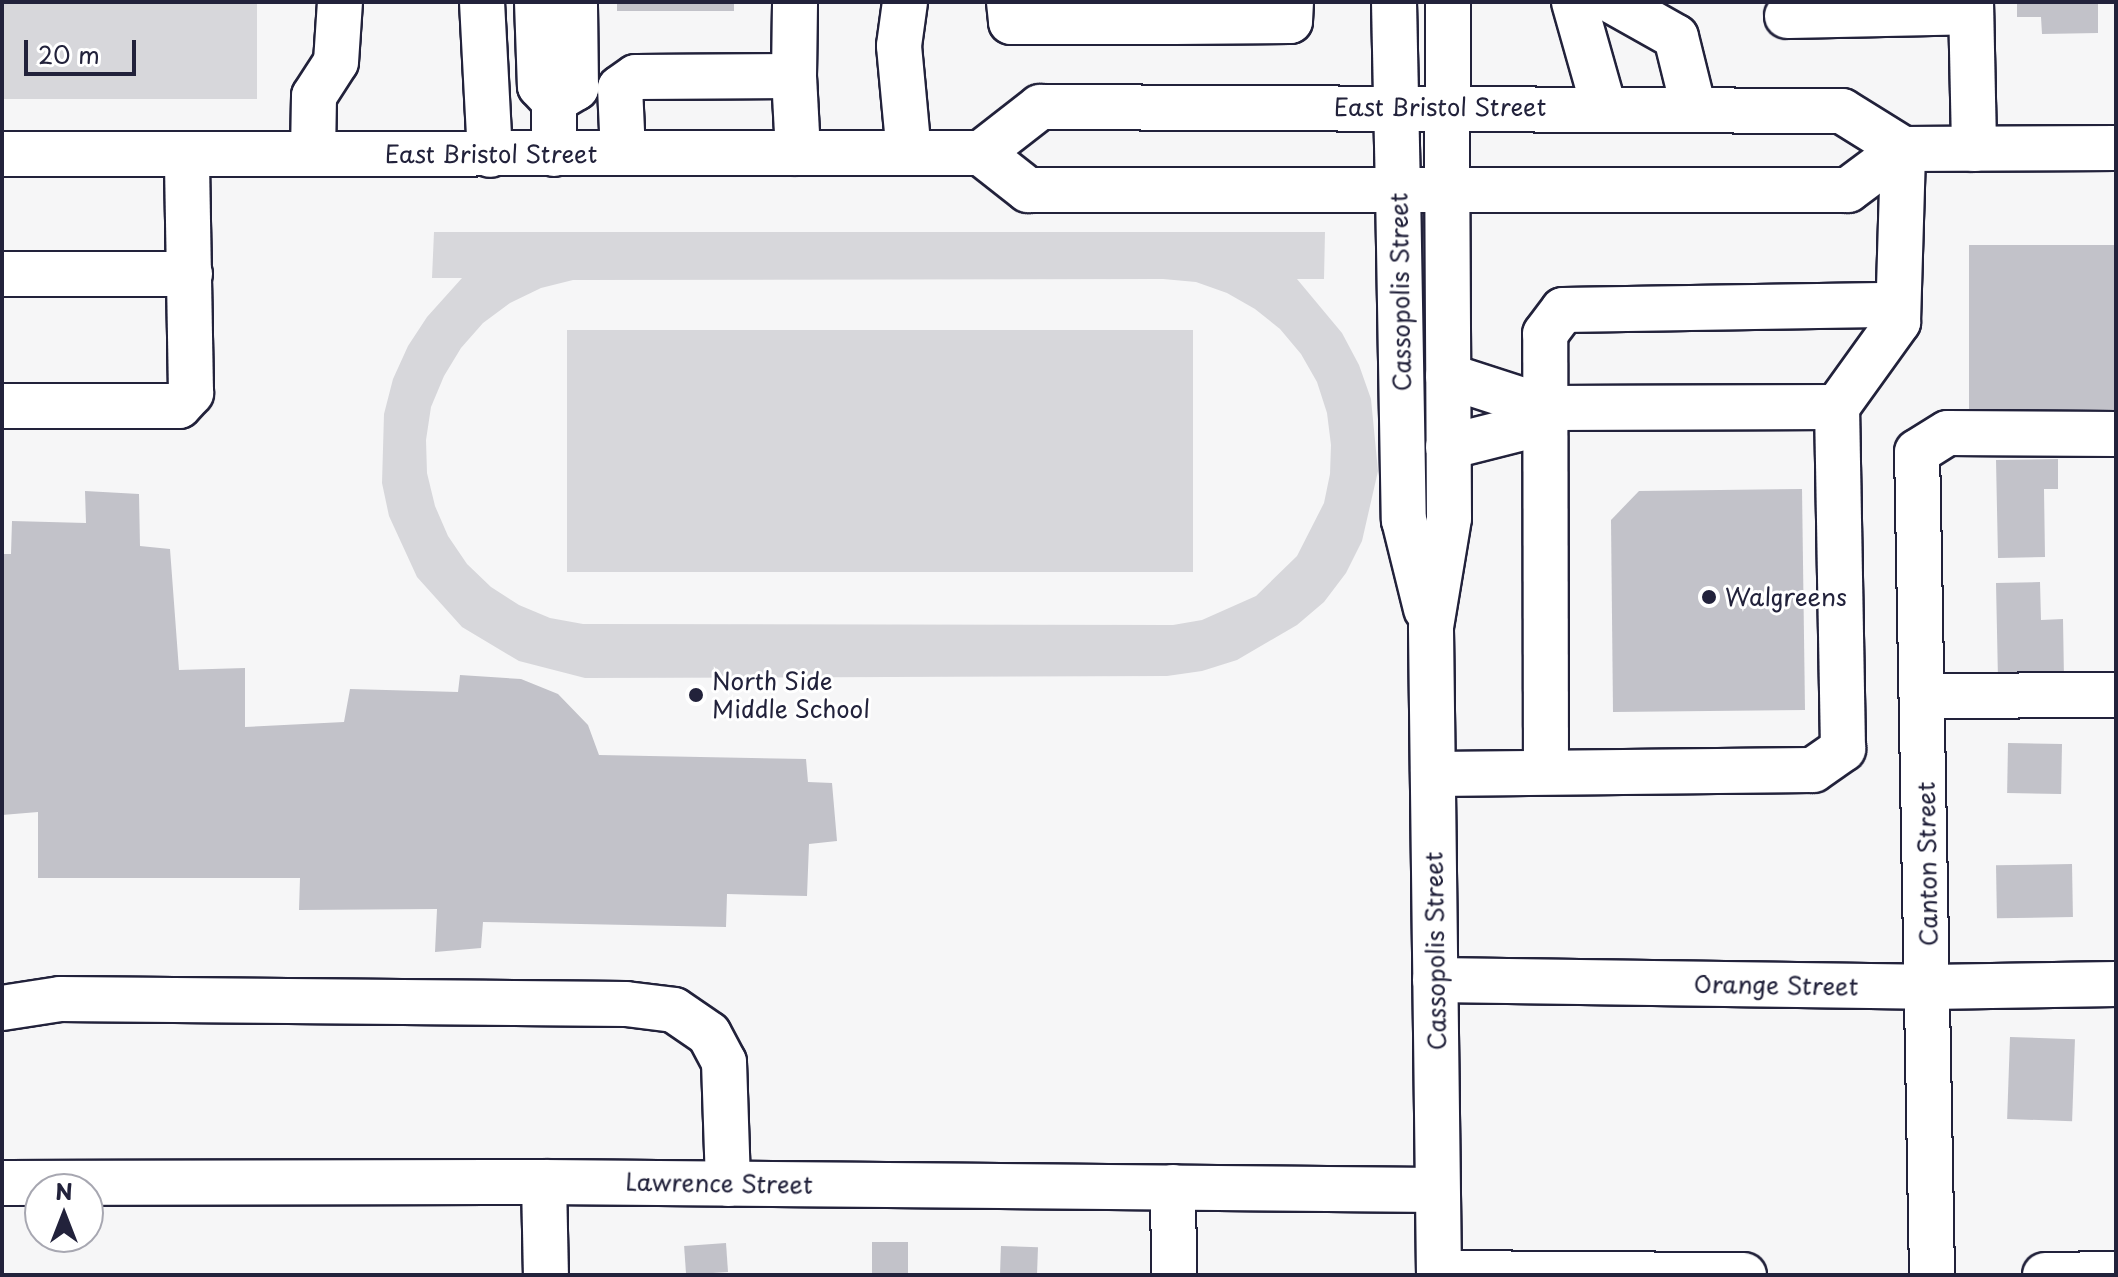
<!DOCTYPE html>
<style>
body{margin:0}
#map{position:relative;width:2118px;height:1277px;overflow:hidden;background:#f6f6f7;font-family:"Playpen Sans",sans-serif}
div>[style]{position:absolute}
.green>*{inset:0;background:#d7d7db;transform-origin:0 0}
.building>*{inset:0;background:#c2c2c9;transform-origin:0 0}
.roads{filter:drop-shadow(2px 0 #22223b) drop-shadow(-2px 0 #22223b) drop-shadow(0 2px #22223b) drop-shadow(0 -2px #22223b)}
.minor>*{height:44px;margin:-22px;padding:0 22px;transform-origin:22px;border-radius:22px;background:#fff}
.major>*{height:44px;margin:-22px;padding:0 22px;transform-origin:22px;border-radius:22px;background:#fff}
.dots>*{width:22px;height:22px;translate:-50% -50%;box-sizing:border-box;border:4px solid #fff;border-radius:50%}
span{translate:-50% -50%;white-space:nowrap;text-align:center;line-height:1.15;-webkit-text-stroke:6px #fff;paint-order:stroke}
.street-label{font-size:24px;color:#22223b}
.poi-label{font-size:24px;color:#22223b}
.left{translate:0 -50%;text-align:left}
.frame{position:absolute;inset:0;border:4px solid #22223b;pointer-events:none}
.north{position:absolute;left:24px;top:1173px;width:80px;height:80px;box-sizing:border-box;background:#fff;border:2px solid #a7a7b1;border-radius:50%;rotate:0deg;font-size:22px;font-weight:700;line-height:32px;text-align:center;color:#22223b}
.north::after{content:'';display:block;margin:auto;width:28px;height:36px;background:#22223b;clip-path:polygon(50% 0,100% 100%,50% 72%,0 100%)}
.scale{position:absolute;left:24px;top:40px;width:112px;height:36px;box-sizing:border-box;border:4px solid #22223b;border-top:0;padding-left:10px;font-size:24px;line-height:28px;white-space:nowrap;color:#22223b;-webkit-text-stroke:6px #fff;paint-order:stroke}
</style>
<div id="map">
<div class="green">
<i style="left:2px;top:2px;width:255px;height:97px"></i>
<i style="clip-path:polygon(evenodd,434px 232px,1325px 232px,1324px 279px,1297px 279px,1342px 333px,1359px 365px,1371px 399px,1378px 471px,1362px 541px,1346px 573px,1324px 602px,1297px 625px,1237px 660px,1202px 671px,1167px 676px,585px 678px,519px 661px,462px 627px,417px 577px,389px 516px,382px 483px,384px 414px,393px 379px,408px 346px,427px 317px,462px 278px,432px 278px,434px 232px,1163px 279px,1196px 282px,1227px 293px,1255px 309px,1280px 329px,1301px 354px,1317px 382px,1327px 413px,1331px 445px,1330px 474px,1324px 503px,1297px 556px,1256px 596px,1202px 620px,1173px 625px,583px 624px,550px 618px,519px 605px,491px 587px,467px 564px,448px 536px,435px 506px,427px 473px,426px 440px,431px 407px,444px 376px,461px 348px,483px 323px,510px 303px,541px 288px,573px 280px,1163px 279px)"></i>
<i style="left:567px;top:330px;width:626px;height:242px"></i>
</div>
<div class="building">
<i style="left:617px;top:2px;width:117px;height:9px"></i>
<i style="clip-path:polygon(2017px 2px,2098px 2px,2098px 33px,2042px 34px,2041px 17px,2017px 17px)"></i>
<i style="left:1969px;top:245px;width:147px;height:168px"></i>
<i style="clip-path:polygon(2058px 459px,2058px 489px,2044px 489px,2045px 557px,1998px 558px,1996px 460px)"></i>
<i style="clip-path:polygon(1802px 489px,1805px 710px,1613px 712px,1611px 520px,1639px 491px)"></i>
<i style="clip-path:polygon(85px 491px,139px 494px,140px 546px,170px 549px,179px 670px,245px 668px,245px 727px,344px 722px,350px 689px,458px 692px,460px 675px,521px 679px,558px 694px,588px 725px,599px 755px,806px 759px,808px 782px,832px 783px,837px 841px,809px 844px,807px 896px,727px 894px,726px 927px,483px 922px,481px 948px,435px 952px,437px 909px,299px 910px,300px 878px,38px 878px,38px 812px,2px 815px,2px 554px,11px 554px,12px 521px,86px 523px)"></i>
<i style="clip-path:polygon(2040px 582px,2041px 620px,2063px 619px,2064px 679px,1998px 680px,1996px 583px)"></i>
<i style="left:2008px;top:743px;width:54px;height:50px;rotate:1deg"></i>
<i style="left:2072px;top:864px;width:53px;height:76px;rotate:89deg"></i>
<i style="left:2010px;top:1037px;width:65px;height:82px;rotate:2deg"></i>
<i style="left:872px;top:1242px;width:36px;height:33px"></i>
<i style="left:726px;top:1243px;width:29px;height:42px;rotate:86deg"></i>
<i style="left:1001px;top:1246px;width:37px;height:29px;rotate:2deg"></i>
</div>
<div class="roads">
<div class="minor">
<i style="left:482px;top:2px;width:153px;rotate:87deg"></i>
<i style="left:537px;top:2px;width:84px;rotate:88deg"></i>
<i style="left:540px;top:86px;width:21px;rotate:47deg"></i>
<i style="left:554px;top:101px;width:53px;rotate:90deg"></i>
<i style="left:905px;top:2px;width:44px;rotate:97.8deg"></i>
<i style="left:899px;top:46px;width:107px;rotate:84.7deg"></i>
<i style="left:1009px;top:2px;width:20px;rotate:84deg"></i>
<i style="left:1011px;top:22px;width:163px"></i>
<i style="left:1174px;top:22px;width:116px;rotate:-0.5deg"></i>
<i style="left:1290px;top:21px;width:19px;rotate:-87deg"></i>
<i style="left:1574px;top:2px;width:110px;rotate:74.2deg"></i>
<i style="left:1614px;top:2px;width:71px;rotate:29.4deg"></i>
<i style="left:1676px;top:37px;width:75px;rotate:76.1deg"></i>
<i style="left:1971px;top:2px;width:147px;rotate:88.8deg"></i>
<i style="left:1787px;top:16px;width:184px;rotate:-1.2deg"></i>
<i style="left:794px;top:76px;width:77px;rotate:87deg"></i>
<i style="left:554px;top:101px;width:26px;rotate:-31deg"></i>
<i style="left:576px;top:88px;width:86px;rotate:-90.7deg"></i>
<i style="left:623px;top:153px;width:65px;rotate:-92.6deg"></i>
<i style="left:620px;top:88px;width:19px;rotate:-35deg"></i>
<i style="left:636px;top:77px;width:158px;rotate:-0.4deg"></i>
<i style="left:794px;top:76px;width:74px;rotate:-89.2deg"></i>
<i style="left:313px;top:154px;width:58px;rotate:-89deg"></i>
<i style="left:314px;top:96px;width:40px;rotate:-57.1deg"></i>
<i style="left:336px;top:62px;width:60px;rotate:-86.2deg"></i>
<i style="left:1398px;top:189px;width:331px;rotate:89deg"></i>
<i style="left:1404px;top:520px;width:92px;rotate:76.1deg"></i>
<i style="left:2px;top:274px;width:188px"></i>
<i style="left:1448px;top:376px;width:104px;rotate:17.9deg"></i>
<i style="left:1547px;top:408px;width:290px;rotate:-0.2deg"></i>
<i style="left:2px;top:406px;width:177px"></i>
<i style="left:179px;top:406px;width:18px;rotate:-47deg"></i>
<i style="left:191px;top:393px;width:239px;rotate:-91deg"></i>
<i style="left:1448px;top:447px;width:102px;rotate:-14.2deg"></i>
<i style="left:1924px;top:696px;width:192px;rotate:-0.3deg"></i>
<i style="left:1546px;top:772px;width:438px;rotate:-90.1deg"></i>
<i style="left:1545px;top:334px;width:30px;rotate:-53deg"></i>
<i style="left:1563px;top:310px;width:335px;rotate:-0.9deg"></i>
<i style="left:1433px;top:774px;width:380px;rotate:-0.6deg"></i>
<i style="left:1813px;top:770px;width:37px;rotate:-35deg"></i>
<i style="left:1843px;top:749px;width:342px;rotate:-91deg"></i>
<i style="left:1837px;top:407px;width:105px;rotate:-54.3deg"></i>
<i style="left:1898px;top:322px;width:173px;rotate:-88.3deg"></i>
<i style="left:1435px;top:980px;width:494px;rotate:0.8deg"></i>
<i style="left:1929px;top:987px;width:187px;rotate:-0.9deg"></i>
<i style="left:2px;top:1008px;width:59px;rotate:-8.8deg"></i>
<i style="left:60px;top:999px;width:566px;rotate:0.51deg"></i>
<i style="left:626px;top:1004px;width:48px;rotate:7.1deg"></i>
<i style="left:674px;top:1010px;width:42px;rotate:34.4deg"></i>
<i style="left:709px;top:1034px;width:32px;rotate:62deg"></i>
<i style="left:724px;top:1062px;width:122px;rotate:88.1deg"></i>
<i style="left:544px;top:1182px;width:93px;rotate:88.8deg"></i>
<i style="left:2px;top:1183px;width:542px;rotate:-0.11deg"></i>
<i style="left:544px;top:1182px;width:893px;rotate:0.51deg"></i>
<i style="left:1173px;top:1187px;width:88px;rotate:89.3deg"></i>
<i style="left:1439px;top:1273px;width:305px;rotate:0.4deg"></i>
<i style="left:1439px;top:1275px;width:648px;rotate:-90.71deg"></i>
<i style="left:1431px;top:627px;width:110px;rotate:-80.6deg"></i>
<i style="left:1449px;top:518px;width:329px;rotate:-90.3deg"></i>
<i style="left:1932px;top:1275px;width:823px;rotate:-91.04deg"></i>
<i style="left:1917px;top:452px;width:36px;rotate:-32deg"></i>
<i style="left:1948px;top:433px;width:168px;rotate:0.3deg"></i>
<i style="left:2045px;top:1275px;width:71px;rotate:-0.8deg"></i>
</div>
<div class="major">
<i style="left:1394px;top:2px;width:187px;rotate:88.8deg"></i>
<i style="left:981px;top:153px;width:60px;rotate:38.2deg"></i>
<i style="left:1028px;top:190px;width:820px"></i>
<i style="left:1848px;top:190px;width:69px;rotate:-36.7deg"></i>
<i style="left:2px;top:154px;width:979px;rotate:-0.06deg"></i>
<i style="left:981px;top:153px;width:75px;rotate:-37.9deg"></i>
<i style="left:1040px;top:107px;width:802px;rotate:0.29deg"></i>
<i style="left:1842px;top:111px;width:72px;rotate:31.9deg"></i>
<i style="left:1903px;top:149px;width:213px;rotate:-0.3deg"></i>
<i style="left:1447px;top:189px;width:187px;rotate:-89.7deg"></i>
</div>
</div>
<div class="dots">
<i style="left:1709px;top:597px;background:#22223b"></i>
<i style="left:696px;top:695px;background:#22223b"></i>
</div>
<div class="street-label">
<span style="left:1440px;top:107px">East Bristol Street</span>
<span style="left:491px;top:154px">East Bristol Street</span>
<span style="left:1400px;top:292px;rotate:-91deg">Cassopolis Street</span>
<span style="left:1927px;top:864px;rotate:-91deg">Canton Street</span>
<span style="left:1435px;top:951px;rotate:-91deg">Cassopolis Street</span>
<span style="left:1776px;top:985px;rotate:1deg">Orange Street</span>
<span style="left:719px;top:1183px;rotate:1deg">Lawrence Street</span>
</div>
<div class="poi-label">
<span class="left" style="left:1725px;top:597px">Walgreens</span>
<span class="left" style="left:712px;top:695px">North Side<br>Middle School</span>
</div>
<div class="frame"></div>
<div class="north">N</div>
<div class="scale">20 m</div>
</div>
